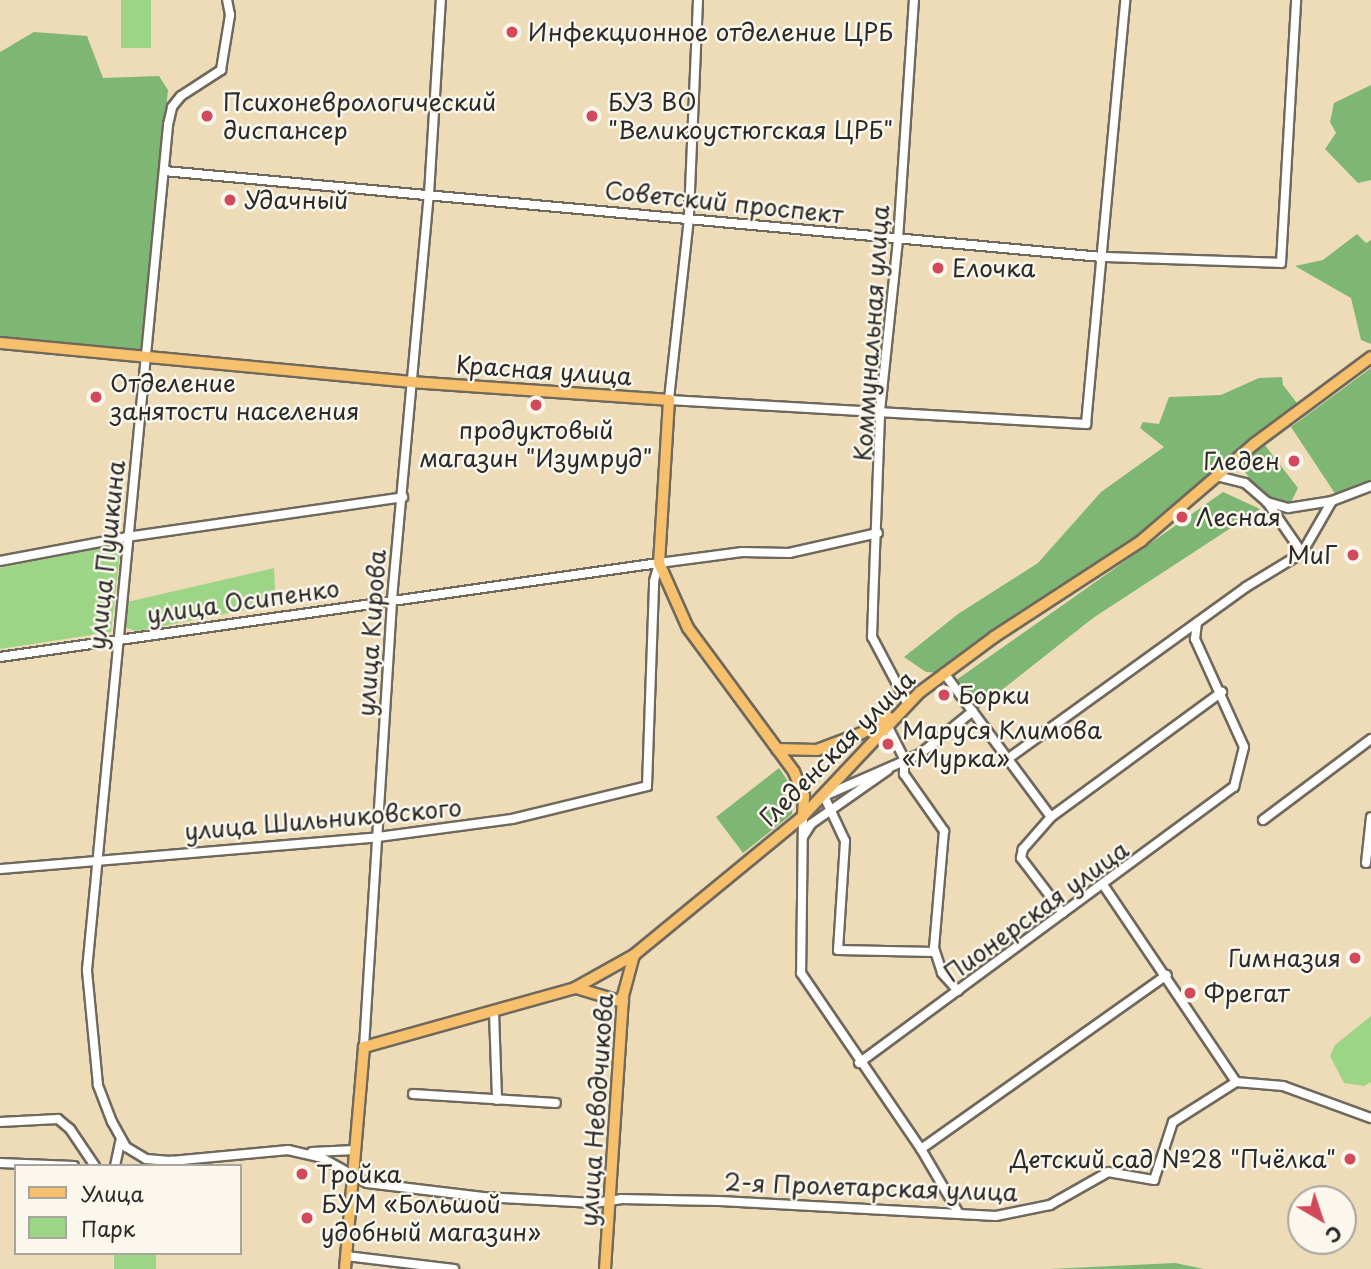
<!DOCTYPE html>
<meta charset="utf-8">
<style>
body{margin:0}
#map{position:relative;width:1371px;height:1269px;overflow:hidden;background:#eedcb9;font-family:"Playpen Sans",sans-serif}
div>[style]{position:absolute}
.green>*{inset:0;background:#9dd587;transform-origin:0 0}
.forest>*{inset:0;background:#7eb674}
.roads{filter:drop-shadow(2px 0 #6f695d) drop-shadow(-2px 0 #6f695d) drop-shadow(0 2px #6f695d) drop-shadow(0 -2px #6f695d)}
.minor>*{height:8px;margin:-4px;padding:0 4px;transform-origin:4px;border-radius:4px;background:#fff}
.major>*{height:10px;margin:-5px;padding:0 5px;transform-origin:5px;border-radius:5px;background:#f7c06c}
.dots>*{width:19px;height:19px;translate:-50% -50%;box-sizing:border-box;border:4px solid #fbf7ec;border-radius:50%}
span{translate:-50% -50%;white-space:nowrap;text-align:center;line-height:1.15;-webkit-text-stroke:5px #fbf7ec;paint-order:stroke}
.poi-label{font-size:24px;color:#2b2b2b}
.left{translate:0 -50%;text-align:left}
.right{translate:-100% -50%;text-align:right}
.street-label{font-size:24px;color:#2b2b2b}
.legend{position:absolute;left:14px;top:1164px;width:228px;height:91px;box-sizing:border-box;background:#fbf7ec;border:2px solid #a8a59f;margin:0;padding:9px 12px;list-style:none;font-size:21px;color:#2b2b2b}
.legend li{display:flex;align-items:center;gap:14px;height:35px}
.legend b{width:35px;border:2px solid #a8a59f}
.north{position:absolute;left:1287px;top:1185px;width:70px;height:70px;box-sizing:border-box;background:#fbf7ec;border:2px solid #a8a59f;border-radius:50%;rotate:141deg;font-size:19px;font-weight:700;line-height:28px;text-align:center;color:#2b2b2b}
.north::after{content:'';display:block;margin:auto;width:24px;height:32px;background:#d1495b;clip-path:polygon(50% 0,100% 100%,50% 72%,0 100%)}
</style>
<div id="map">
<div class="green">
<i style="left:121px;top:0;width:30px;height:48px"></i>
<i style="clip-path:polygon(121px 544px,111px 632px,0 649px,0 568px)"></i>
<i style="clip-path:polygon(274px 568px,276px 604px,137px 631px,126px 628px,127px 602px)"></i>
<i style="clip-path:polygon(1371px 1016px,1371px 1082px,1364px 1086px,1344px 1083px,1330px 1056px,1335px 1045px)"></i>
<i style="left:114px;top:1253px;width:42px;height:16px"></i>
</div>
<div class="forest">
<i style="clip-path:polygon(34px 32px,87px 36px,103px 78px,159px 76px,168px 90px,141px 351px,0 337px,0 52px)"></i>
<i style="clip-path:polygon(1371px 85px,1371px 180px,1358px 183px,1325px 149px,1336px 133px,1330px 122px,1334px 103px)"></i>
<i style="clip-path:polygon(1357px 234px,1366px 243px,1371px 240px,1371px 344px,1361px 340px,1351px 298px,1295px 266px,1323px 260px)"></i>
<i style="clip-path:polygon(1371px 368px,1371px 482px,1336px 495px,1291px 427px)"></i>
<i style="clip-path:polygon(1282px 377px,1283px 385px,1300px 407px,1168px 520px,944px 673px,926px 672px,904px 657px,958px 614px,1038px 563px,1101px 492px,1164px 447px,1140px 428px,1143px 422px,1159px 424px,1169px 397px,1221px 395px,1259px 378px)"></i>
<i style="clip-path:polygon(1264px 444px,1298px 488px,1288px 508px,1267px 502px,1243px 469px,1243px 461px)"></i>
<i style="clip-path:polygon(1223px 492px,1260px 509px,1093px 618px,974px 712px,952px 683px)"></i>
<i style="clip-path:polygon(779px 768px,793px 789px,792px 814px,743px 853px,716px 817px)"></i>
<i style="clip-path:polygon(1175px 1263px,1204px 1269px,1049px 1269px)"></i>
</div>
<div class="roads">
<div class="minor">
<i style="left:698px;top:0;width:218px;rotate:92.4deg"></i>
<i style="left:689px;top:218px;width:183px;rotate:96.3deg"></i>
<i style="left:669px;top:400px;width:418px;rotate:3.3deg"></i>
<i style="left:1086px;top:424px;width:426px;rotate:-84.7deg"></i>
<i style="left:164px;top:171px;width:942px;rotate:5.24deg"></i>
<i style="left:1102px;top:257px;width:179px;rotate:1.9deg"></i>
<i style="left:1281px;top:263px;width:263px;rotate:-86.7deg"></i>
<i style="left:1217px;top:476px;width:29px;rotate:14deg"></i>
<i style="left:1245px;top:483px;width:29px;rotate:41deg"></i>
<i style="left:1267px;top:502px;width:22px;rotate:16deg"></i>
<i style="left:1288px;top:508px;width:45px;rotate:-9deg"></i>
<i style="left:1332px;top:501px;width:42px;rotate:-21deg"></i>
<i style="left:1267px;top:502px;width:62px;rotate:55.5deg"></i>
<i style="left:0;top:561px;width:129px;rotate:-10.7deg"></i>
<i style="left:127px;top:537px;width:279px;rotate:-8.2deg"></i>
<i style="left:0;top:657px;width:666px;rotate:-8.12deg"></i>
<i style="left:659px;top:563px;width:84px;rotate:-7.5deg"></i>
<i style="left:742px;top:552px;width:47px;rotate:1.2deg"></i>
<i style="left:789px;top:553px;width:91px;rotate:-12.7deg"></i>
<i style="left:944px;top:673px;width:179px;rotate:53.4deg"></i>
<i style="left:1051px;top:817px;width:43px;rotate:131.2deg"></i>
<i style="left:1023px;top:849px;width:9px;rotate:103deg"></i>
<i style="left:1021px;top:858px;width:69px;rotate:52.6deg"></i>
<i style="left:907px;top:703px;width:75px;rotate:-117.9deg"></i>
<i style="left:872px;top:637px;width:31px;rotate:-88deg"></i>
<i style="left:873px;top:606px;width:195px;rotate:-87.9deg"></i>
<i style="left:880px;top:411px;width:172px;rotate:-84deg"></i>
<i style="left:898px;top:240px;width:241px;rotate:-86.2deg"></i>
<i style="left:887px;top:725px;width:37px;rotate:63deg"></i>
<i style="left:904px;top:758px;width:16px;rotate:90deg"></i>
<i style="left:904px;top:774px;width:70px;rotate:54.9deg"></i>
<i style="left:944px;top:831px;width:117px;rotate:94.9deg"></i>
<i style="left:934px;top:948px;width:26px;rotate:72deg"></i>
<i style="left:942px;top:973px;width:24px;rotate:48deg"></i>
<i style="left:1009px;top:758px;width:292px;rotate:-35.8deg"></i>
<i style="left:1246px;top:587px;width:66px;rotate:-31.3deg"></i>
<i style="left:1302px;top:553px;width:60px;rotate:-60deg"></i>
<i style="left:803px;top:816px;width:157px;rotate:90.7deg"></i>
<i style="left:801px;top:973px;width:213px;rotate:55.7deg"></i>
<i style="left:921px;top:1149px;width:73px;rotate:59.6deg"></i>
<i style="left:1051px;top:817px;width:212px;rotate:-36.2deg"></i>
<i style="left:1263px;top:820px;width:135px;rotate:-36.9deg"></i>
<i style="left:803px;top:837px;width:15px;rotate:-58deg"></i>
<i style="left:811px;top:824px;width:94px;rotate:-35deg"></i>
<i style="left:1366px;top:863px;width:46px;rotate:-83.8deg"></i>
<i style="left:0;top:869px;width:379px;rotate:-4.8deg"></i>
<i style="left:378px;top:837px;width:135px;rotate:-7.7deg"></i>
<i style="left:512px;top:819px;width:139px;rotate:-13.7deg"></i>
<i style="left:647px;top:786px;width:205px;rotate:-88deg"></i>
<i style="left:654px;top:581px;width:19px;rotate:-74deg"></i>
<i style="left:1104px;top:886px;width:236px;rotate:56deg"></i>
<i style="left:935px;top:952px;width:97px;rotate:-178.8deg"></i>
<i style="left:838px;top:950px;width:109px;rotate:-86.3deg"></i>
<i style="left:845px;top:841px;width:50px;rotate:-115deg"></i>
<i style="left:824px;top:796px;width:105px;rotate:-23.6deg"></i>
<i style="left:920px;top:754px;width:68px;rotate:-39.1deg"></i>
<i style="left:494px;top:1012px;width:88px;rotate:88deg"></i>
<i style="left:364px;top:1047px;width:449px;rotate:-86.4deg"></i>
<i style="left:392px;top:599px;width:407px;rotate:-84.8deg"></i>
<i style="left:429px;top:194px;width:194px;rotate:-86.5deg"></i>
<i style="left:859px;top:1063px;width:466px;rotate:-36.4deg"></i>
<i style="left:1234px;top:787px;width:41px;rotate:-76deg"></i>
<i style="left:1244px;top:747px;width:119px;rotate:-114.4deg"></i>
<i style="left:1195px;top:639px;width:16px;rotate:-83deg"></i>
<i style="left:413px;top:1094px;width:143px;rotate:3.6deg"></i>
<i style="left:0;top:1122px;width:58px;rotate:-3deg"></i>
<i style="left:58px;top:1119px;width:16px;rotate:40deg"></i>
<i style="left:70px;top:1129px;width:45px;rotate:56deg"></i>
<i style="left:921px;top:1149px;width:301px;rotate:-35.3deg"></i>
<i style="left:312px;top:1152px;width:43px;rotate:-2.7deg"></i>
<i style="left:170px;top:1161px;width:24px;rotate:-175deg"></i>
<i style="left:146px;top:1159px;width:23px;rotate:-149deg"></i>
<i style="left:126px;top:1147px;width:29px;rotate:-119deg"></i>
<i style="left:112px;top:1122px;width:40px;rotate:-111deg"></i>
<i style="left:98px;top:1085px;width:116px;rotate:-95.5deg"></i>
<i style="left:87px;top:970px;width:849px;rotate:-84.52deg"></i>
<i style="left:168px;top:125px;width:18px;rotate:-77deg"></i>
<i style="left:172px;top:107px;width:14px;rotate:-51deg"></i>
<i style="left:181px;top:96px;width:48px;rotate:-33deg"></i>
<i style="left:221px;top:70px;width:56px;rotate:-80.7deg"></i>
<i style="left:230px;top:15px;width:15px;rotate:-101deg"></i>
<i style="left:0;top:1163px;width:74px;rotate:2.3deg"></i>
<i style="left:115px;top:1166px;width:25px;rotate:-78deg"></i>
<i style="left:164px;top:1166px;width:9px;rotate:-36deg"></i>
<i style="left:171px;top:1161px;width:118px;rotate:-5.4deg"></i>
<i style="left:288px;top:1150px;width:35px;rotate:13deg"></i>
<i style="left:322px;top:1158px;width:51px;rotate:29.1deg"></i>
<i style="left:367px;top:1183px;width:117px;rotate:6.9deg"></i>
<i style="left:483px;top:1197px;width:111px;rotate:3.1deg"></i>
<i style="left:594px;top:1203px;width:27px;rotate:-8deg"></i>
<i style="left:621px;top:1199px;width:99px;rotate:1.2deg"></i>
<i style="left:720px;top:1201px;width:276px;rotate:3.1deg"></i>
<i style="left:996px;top:1216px;width:55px;rotate:-11.5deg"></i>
<i style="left:1050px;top:1205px;width:67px;rotate:-29.6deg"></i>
<i style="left:1108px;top:1172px;width:47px;rotate:9.9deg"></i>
<i style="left:1154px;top:1180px;width:61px;rotate:-71.9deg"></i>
<i style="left:1173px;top:1122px;width:75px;rotate:-32.4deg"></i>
<i style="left:1236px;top:1082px;width:47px;rotate:4.9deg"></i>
<i style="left:1283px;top:1086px;width:94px;rotate:20deg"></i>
<i style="left:346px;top:1256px;width:109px;rotate:6.9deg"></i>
</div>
<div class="major">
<i style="left:0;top:343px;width:414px;rotate:5.4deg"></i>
<i style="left:412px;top:382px;width:258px;rotate:4deg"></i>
<i style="left:669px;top:400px;width:163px;rotate:93.5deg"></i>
<i style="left:659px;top:563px;width:71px;rotate:66deg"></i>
<i style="left:688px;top:628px;width:179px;rotate:53.6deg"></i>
<i style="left:794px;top:772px;width:26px;rotate:67deg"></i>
<i style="left:804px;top:796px;width:20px;rotate:93deg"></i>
<i style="left:777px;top:749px;width:40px;rotate:1.4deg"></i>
<i style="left:817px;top:750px;width:48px;rotate:-20.7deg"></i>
<i style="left:862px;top:733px;width:31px;rotate:-31deg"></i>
<i style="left:576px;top:988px;width:49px;rotate:16.6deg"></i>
<i style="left:345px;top:1269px;width:223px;rotate:-85.1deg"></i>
<i style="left:364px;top:1047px;width:219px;rotate:-15.6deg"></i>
<i style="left:575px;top:988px;width:68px;rotate:-29.2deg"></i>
<i style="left:634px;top:955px;width:219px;rotate:-39.4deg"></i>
<i style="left:803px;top:816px;width:170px;rotate:-46.7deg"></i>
<i style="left:920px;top:692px;width:92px;rotate:-36.6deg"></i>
<i style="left:994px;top:637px;width:176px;rotate:-33.1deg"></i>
<i style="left:1141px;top:541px;width:149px;rotate:-40.6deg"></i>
<i style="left:1254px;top:444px;width:146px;rotate:-36.6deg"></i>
<i style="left:605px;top:1269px;width:274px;rotate:-86.2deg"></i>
<i style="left:623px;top:996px;width:42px;rotate:-75deg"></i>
</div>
</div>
<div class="dots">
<i style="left:512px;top:32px;background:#d1495b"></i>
<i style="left:207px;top:116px;background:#d1495b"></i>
<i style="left:592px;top:116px;background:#d1495b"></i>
<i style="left:230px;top:200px;background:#d1495b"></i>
<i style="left:938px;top:268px;background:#d1495b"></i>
<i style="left:96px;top:397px;background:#d1495b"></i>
<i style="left:536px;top:405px;background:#d1495b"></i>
<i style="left:1294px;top:461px;background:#d1495b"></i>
<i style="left:1182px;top:517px;background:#d1495b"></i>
<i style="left:1353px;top:555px;background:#d1495b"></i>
<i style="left:944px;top:695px;background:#d1495b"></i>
<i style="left:888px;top:744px;background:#d1495b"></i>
<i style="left:1355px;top:958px;background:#d1495b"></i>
<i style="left:1190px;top:993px;background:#d1495b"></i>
<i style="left:1350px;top:1159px;background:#d1495b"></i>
<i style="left:302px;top:1174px;background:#d1495b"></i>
<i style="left:307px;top:1218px;background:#d1495b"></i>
</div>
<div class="poi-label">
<span class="left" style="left:528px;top:32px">Инфекционное отделение ЦРБ</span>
<span class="left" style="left:223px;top:116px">Психоневрологический<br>диспансер</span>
<span class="left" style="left:608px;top:116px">БУЗ ВО<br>"Великоустюгская ЦРБ"</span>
<span class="left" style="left:244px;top:200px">Удачный</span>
<span class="left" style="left:952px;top:268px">Елочка</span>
<span class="left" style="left:110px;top:397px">Отделение<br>занятости населения</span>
<span style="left:536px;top:444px">продуктовый<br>магазин "Изумруд"</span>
<span class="right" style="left:1280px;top:461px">Гледен</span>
<span class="left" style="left:1196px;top:517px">Лесная</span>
<span class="right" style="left:1337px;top:555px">МиГ</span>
<span class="left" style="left:958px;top:695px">Борки</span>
<span class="left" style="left:902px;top:744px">Маруся Климова<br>«Мурка»</span>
<span class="right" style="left:1341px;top:958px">Гимназия</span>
<span class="left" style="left:1204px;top:993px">Фрегат</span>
<span class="right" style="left:1336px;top:1159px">Детский сад №28 "Пчёлка"</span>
<span class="left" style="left:316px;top:1174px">Тройка</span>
<span class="left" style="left:321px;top:1218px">БУМ «Большой<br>удобный магазин»</span>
</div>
<div class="street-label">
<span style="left:724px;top:202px;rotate:6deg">Советский проспект</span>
<span style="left:871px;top:333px;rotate:-86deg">Коммунальная улица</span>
<span style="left:544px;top:370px;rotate:4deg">Красная улица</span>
<span style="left:106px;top:555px;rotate:-84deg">улица Пушкина</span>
<span style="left:243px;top:601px;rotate:-8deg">улица Осипенко</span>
<span style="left:371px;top:633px;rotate:-86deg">улица Кирова</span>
<span style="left:837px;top:748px;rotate:-45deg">Гледенская улица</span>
<span style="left:323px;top:819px;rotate:-5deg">улица Шильниковского</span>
<span style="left:1036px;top:911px;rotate:-36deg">Пионерская улица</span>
<span style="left:596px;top:1110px;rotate:-86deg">улица Неводчикова</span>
<span style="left:871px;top:1187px;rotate:2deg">2-я Пролетарская улица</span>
</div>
<ul class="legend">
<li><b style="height:9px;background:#f7c06c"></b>Улица</li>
<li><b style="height:19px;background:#9dd587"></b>Парк</li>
</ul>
<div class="north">С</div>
</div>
